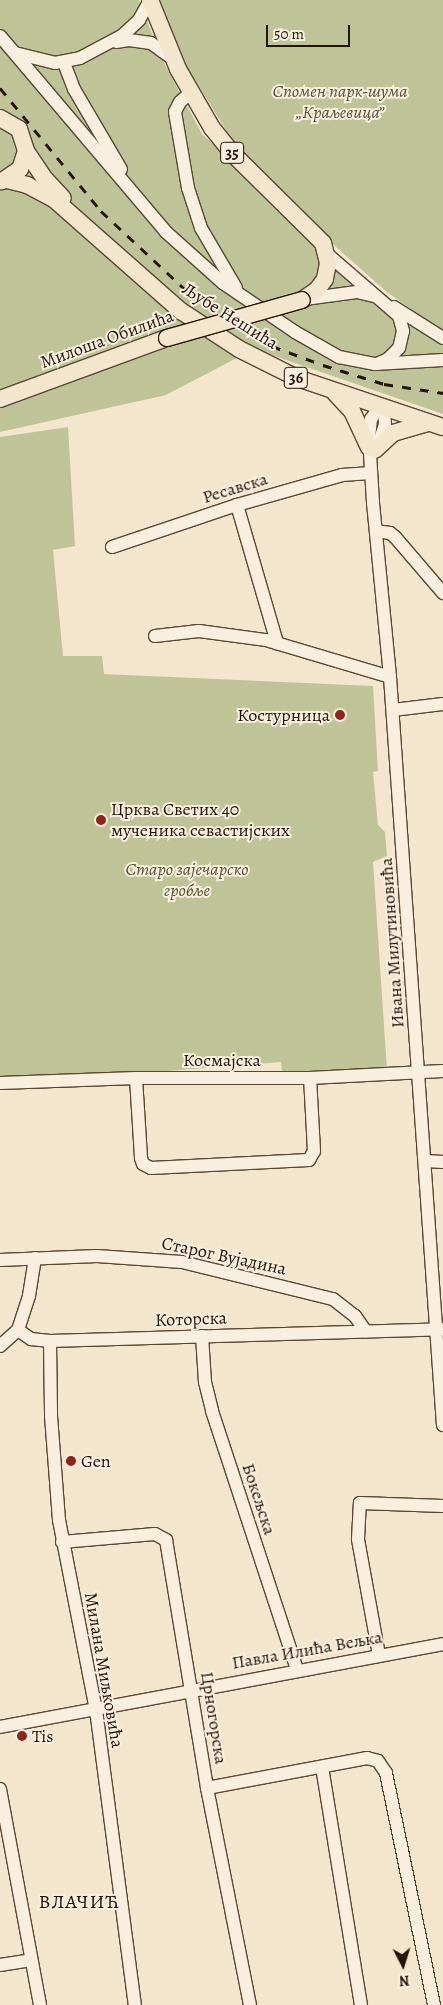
<!DOCTYPE html>
<meta charset="utf-8">
<style>
body{margin:0}
#map{position:relative;width:443px;height:2005px;overflow:hidden;background:#f4e6cd;font-family:Alegreya,serif}
div>[style]{position:absolute}
.green>*{inset:0;background:#bec497}
.roads{filter:drop-shadow(1px 0 #574836) drop-shadow(-1px 0 #574836) drop-shadow(0 1px #574836) drop-shadow(0 -1px #574836)}
.minor>*{height:12px;margin:-6px;padding:0 6px;transform-origin:6px;border-radius:6px;background:#f8efde}
.major>*{height:16px;margin:-8px;padding:0 8px;transform-origin:8px;border-radius:8px;background:#f4e6cd}
.rail>*{height:3px;margin-top:-1.5px;transform-origin:0;background:repeating-linear-gradient(90deg,#231304 0 9px,transparent 0 18px)}
.bridges{filter:drop-shadow(1px 0 #231304) drop-shadow(-1px 0 #231304) drop-shadow(0 1px #231304) drop-shadow(0 -1px #231304)}
.major-bridge>*{height:16px;margin:-8px;padding:0 8px;transform-origin:8px;border-radius:8px;background:#f4e6cd}
.dots>*{width:14px;height:14px;translate:-50% -50%;box-sizing:border-box;border:2px solid #f8efde;border-radius:50%}
span{translate:-50% -50%;white-space:nowrap;text-align:center;line-height:1.15;-webkit-text-stroke:4px #f8efde;paint-order:stroke}
.shield-label span{padding:1px 4px;background:#f8efde;border:1px solid;border-radius:4px;-webkit-text-stroke-width:0}
.shield-label{font-size:16px;color:#231304;font-weight:700}
.park-label{font-size:18px;color:#595137;font-style:italic}
.street-label{font-size:18px;color:#231304}
.poi-label{font-size:18px;color:#231304}
.right{translate:-100% -50%;text-align:right}
.left{translate:0 -50%;text-align:left}
.quarter-label{font-size:20px;color:#231304;letter-spacing:1px}
.north{position:absolute;left:378px;top:1940px;width:50px;height:50px;-webkit-text-stroke:4px #f8efde;paint-order:stroke;rotate:175deg;font-size:14px;font-weight:700;line-height:20px;text-align:center;color:#231304}
.north::after{content:'';display:block;margin:auto;width:18px;height:22px;background:#231304;clip-path:polygon(50% 0,100% 100%,50% 72%,0 100%)}
.scale{position:absolute;left:266px;top:25px;width:84px;height:22px;box-sizing:border-box;border:2px solid #231304;border-top:0;padding-left:6px;font-size:15px;line-height:18px;white-space:nowrap;color:#231304;-webkit-text-stroke:4px #f8efde;paint-order:stroke}
</style>
<div id="map">
<div class="green">
<i style="clip-path:polygon(0 0,139px 0,161px 57px,202px 134px,414px 326px,443px 336px,443px 414px,254px 349px,166px 395px,0 432px)"></i>
<i style="clip-path:polygon(160px 0,443px 0,443px 331px,388px 293px,336px 247px,232px 140px,184px 62px)"></i>
<i style="clip-path:polygon(68px 427px,75px 546px,53px 550px,63px 656px,102px 656px,104px 674px,373px 686px,378px 771px,373px 772px,378px 825px,385px 832px,387px 856px,373px 862px,387px 1070px,282px 1073px,281px 1062px,155px 1072px,0 1077px,0 437px)"></i>
</div>
<div class="roads">
<div class="minor">
<i style="left:0;top:36px;width:257px;rotate:49.7deg"></i>
<i style="left:166px;top:232px;width:76px;rotate:41.8deg"></i>
<i style="left:223px;top:283px;width:87px;rotate:34.2deg"></i>
<i style="left:295px;top:332px;width:51px;rotate:29.6deg"></i>
<i style="left:339px;top:357px;width:37px;rotate:11deg"></i>
<i style="left:375px;top:364px;width:68px;rotate:-3.4deg"></i>
<i style="left:116px;top:42px;width:13px;rotate:-9deg"></i>
<i style="left:129px;top:40px;width:22px;rotate:8deg"></i>
<i style="left:151px;top:43px;width:29px;rotate:36deg"></i>
<i style="left:15px;top:53px;width:41px;rotate:14deg"></i>
<i style="left:55px;top:63px;width:25px;rotate:-11deg"></i>
<i style="left:80px;top:58px;width:49px;rotate:-28.1deg"></i>
<i style="left:123px;top:35px;width:22px;rotate:-43deg"></i>
<i style="left:139px;top:20px;width:23px;rotate:-61deg"></i>
<i style="left:64px;top:63px;width:28px;rotate:69deg"></i>
<i style="left:74px;top:89px;width:93px;rotate:59.6deg"></i>
<i style="left:190px;top:93px;width:13px;rotate:138deg"></i>
<i style="left:180px;top:102px;width:11px;rotate:117deg"></i>
<i style="left:175px;top:112px;width:77px;rotate:80.3deg"></i>
<i style="left:188px;top:188px;width:42px;rotate:72deg"></i>
<i style="left:201px;top:228px;width:69px;rotate:59.7deg"></i>
<i style="left:326px;top:253px;width:96px;rotate:40.8deg"></i>
<i style="left:399px;top:316px;width:16px;rotate:75deg"></i>
<i style="left:403px;top:331px;width:17px;rotate:103deg"></i>
<i style="left:399px;top:348px;width:16px;rotate:135deg"></i>
<i style="left:388px;top:359px;width:12px;rotate:156deg"></i>
<i style="left:305px;top:299px;width:52px;rotate:-7.7deg"></i>
<i style="left:357px;top:292px;width:17px;rotate:13deg"></i>
<i style="left:394px;top:307px;width:58px;rotate:32.3deg"></i>
<i style="left:380px;top:407px;width:15px;rotate:127deg"></i>
<i style="left:371px;top:419px;width:18px;rotate:96deg"></i>
<i style="left:369px;top:437px;width:66px;rotate:86.5deg"></i>
<i style="left:373px;top:503px;width:175px;rotate:84.4deg"></i>
<i style="left:390px;top:677px;width:750px;rotate:85.95deg"></i>
<i style="left:378px;top:445px;width:21px;rotate:-71deg"></i>
<i style="left:385px;top:425px;width:17px;rotate:-93deg"></i>
<i style="left:237px;top:505px;width:144px;rotate:73.8deg"></i>
<i style="left:376px;top:531px;width:14px;rotate:8deg"></i>
<i style="left:390px;top:533px;width:6px;rotate:39deg"></i>
<i style="left:395px;top:537px;width:74px;rotate:49.4deg"></i>
<i style="left:112px;top:547px;width:132px;rotate:-18.6deg"></i>
<i style="left:237px;top:505px;width:109px;rotate:-15.9deg"></i>
<i style="left:342px;top:475px;width:29px;rotate:-4deg"></i>
<i style="left:155px;top:636px;width:44px;rotate:-6.5deg"></i>
<i style="left:199px;top:631px;width:68px;rotate:7.7deg"></i>
<i style="left:266px;top:640px;width:129px;rotate:16.6deg"></i>
<i style="left:393px;top:710px;width:50px;rotate:-6.8deg"></i>
<i style="left:136px;top:1078px;width:80px;rotate:86.4deg"></i>
<i style="left:141px;top:1158px;width:6px;rotate:72deg"></i>
<i style="left:143px;top:1164px;width:9px;rotate:27deg"></i>
<i style="left:151px;top:1168px;width:158px;rotate:-2.9deg"></i>
<i style="left:309px;top:1160px;width:10px;rotate:-61deg"></i>
<i style="left:314px;top:1151px;width:73px;rotate:-93.1deg"></i>
<i style="left:0;top:1083px;width:136px;rotate:-2.1deg"></i>
<i style="left:136px;top:1078px;width:174px"></i>
<i style="left:310px;top:1078px;width:133px;rotate:-3deg"></i>
<i style="left:426px;top:1161px;width:17px;rotate:3deg"></i>
<i style="left:35px;top:1258px;width:38px;rotate:99deg"></i>
<i style="left:29px;top:1296px;width:36px;rotate:108deg"></i>
<i style="left:18px;top:1330px;width:16px;rotate:35deg"></i>
<i style="left:31px;top:1339px;width:19px;rotate:6deg"></i>
<i style="left:50px;top:1341px;width:393px;rotate:-1.7deg"></i>
<i style="left:0;top:1260px;width:97px;rotate:-2.4deg"></i>
<i style="left:97px;top:1256px;width:85px;rotate:4deg"></i>
<i style="left:182px;top:1262px;width:155px;rotate:13.8deg"></i>
<i style="left:333px;top:1299px;width:28px;rotate:38deg"></i>
<i style="left:355px;top:1316px;width:19px;rotate:55deg"></i>
<i style="left:202px;top:1336px;width:46px;rotate:86.3deg"></i>
<i style="left:205px;top:1382px;width:30px;rotate:76deg"></i>
<i style="left:212px;top:1411px;width:272px;rotate:71.8deg"></i>
<i style="left:50px;top:1341px;width:75px;rotate:89.2deg"></i>
<i style="left:51px;top:1416px;width:104px;rotate:85.6deg"></i>
<i style="left:59px;top:1520px;width:194px;rotate:79deg"></i>
<i style="left:96px;top:1710px;width:298px;rotate:82.5deg"></i>
<i style="left:0;top:1346px;width:24px;rotate:-42deg"></i>
<i style="left:62px;top:1542px;width:93px;rotate:-4.9deg"></i>
<i style="left:155px;top:1534px;width:13px;rotate:29deg"></i>
<i style="left:166px;top:1540px;width:251px;rotate:80.6deg"></i>
<i style="left:207px;top:1788px;width:221px;rotate:78.8deg"></i>
<i style="left:379px;top:1655px;width:118px;rotate:-100.3deg"></i>
<i style="left:358px;top:1539px;width:36px;rotate:-87deg"></i>
<i style="left:360px;top:1503px;width:83px;rotate:2.1deg"></i>
<i style="left:0;top:1727px;width:451px;rotate:-10.6deg"></i>
<i style="left:322px;top:1767px;width:241px;rotate:80.7deg"></i>
<i style="left:207px;top:1788px;width:163px;rotate:-10.6deg"></i>
<i style="left:367px;top:1758px;width:11px;rotate:15deg"></i>
<i style="left:378px;top:1761px;width:14px;rotate:56deg"></i>
<i style="left:386px;top:1773px;width:237px;rotate:78.3deg"></i>
<i style="left:0;top:1789px;width:220px;rotate:79.5deg"></i>
<i style="left:0;top:1965px;width:30px;rotate:-9deg"></i>
</div>
<div class="major">
<i style="left:150px;top:0;width:74px;rotate:67.9deg"></i>
<i style="left:178px;top:69px;width:68px;rotate:60deg"></i>
<i style="left:212px;top:128px;width:35px;rotate:51deg"></i>
<i style="left:234px;top:155px;width:125px;rotate:44.7deg"></i>
<i style="left:323px;top:243px;width:21px;rotate:76deg"></i>
<i style="left:328px;top:263px;width:16px;rotate:101deg"></i>
<i style="left:325px;top:279px;width:14px;rotate:126deg"></i>
<i style="left:317px;top:290px;width:18px;rotate:146deg"></i>
<i style="left:0;top:118px;width:22px;rotate:30deg"></i>
<i style="left:19px;top:129px;width:23px;rotate:72deg"></i>
<i style="left:26px;top:151px;width:19px;rotate:108deg"></i>
<i style="left:20px;top:169px;width:22px;rotate:146deg"></i>
<i style="left:26px;top:151px;width:34px;rotate:56deg"></i>
<i style="left:45px;top:179px;width:26px;rotate:47deg"></i>
<i style="left:7px;top:180px;width:21px;rotate:14deg"></i>
<i style="left:27px;top:185px;width:32px;rotate:28deg"></i>
<i style="left:55px;top:200px;width:168px;rotate:41.4deg"></i>
<i style="left:181px;top:311px;width:69px;rotate:33.2deg"></i>
<i style="left:239px;top:349px;width:65px;rotate:26.6deg"></i>
<i style="left:297px;top:378px;width:154px;rotate:18.6deg"></i>
<i style="left:335px;top:393px;width:25px;rotate:47deg"></i>
<i style="left:352px;top:411px;width:40px;rotate:65deg"></i>
<i style="left:0;top:399px;width:178px;rotate:-20.1deg"></i>
<i style="left:375px;top:450px;width:25px;rotate:-43deg"></i>
<i style="left:393px;top:433px;width:37px;rotate:-16deg"></i>
</div>
</div>
<div class="rail">
<i style="left:0;top:88px;width:159px;rotate:50.6deg"></i>
<i style="left:101px;top:211px;width:125px;rotate:43deg"></i>
<i style="left:192px;top:296px;width:94px;rotate:32deg"></i>
<i style="left:272px;top:346px;width:54px;rotate:20.4deg"></i>
<i style="left:323px;top:365px;width:64px;rotate:17.3deg"></i>
<i style="left:384px;top:384px;width:60px;rotate:8.7deg"></i>
</div>
<div class="bridges">
<div class="major-bridge">
<i style="left:167px;top:338px;width:140px;rotate:-15.7deg"></i>
</div>
</div>
<div class="dots">
<i style="left:340px;top:715px;background:#8f2418"></i>
<i style="left:101px;top:820px;background:#8f2418"></i>
<i style="left:71px;top:1461px;background:#8f2418"></i>
<i style="left:22px;top:1736px;background:#8f2418"></i>
</div>
<div class="shield-label">
<span style="left:232px;top:153px">35</span>
<span style="left:296px;top:378px">36</span>
</div>
<div class="park-label">
<span style="left:340px;top:102px">Спомен парк-шума<br>„Краљевица”</span>
<span style="left:187px;top:880px">Старо зајечарско<br>гробље</span>
</div>
<div class="street-label">
<span style="left:230px;top:316px;rotate:32deg">Љубе Нешића</span>
<span style="left:107px;top:339px;rotate:-20deg">Милоша Обилића</span>
<span style="left:235px;top:488px;rotate:-17deg">Ресавска</span>
<span style="left:392px;top:943px;rotate:-94deg">Ивана Милутиновића</span>
<span style="left:222px;top:1060px">Космајска</span>
<span style="left:224px;top:1256px;rotate:12deg">Старог Вујадина</span>
<span style="left:191px;top:1319px;rotate:-2deg">Которска</span>
<span style="left:259px;top:1499px;rotate:72deg">Бокељска</span>
<span style="left:307px;top:1650px;rotate:-10deg">Павла Илића Вељка</span>
<span style="left:104px;top:1670px;rotate:80deg">Милана Миљковића</span>
<span style="left:214px;top:1718px;rotate:81deg">Црногорска</span>
</div>
<div class="poi-label">
<span class="right" style="left:330px;top:715px">Костурница</span>
<span class="left" style="left:111px;top:820px">Црква Светих 40<br>мученика севастијских</span>
<span class="left" style="left:81px;top:1461px">Gen</span>
<span class="left" style="left:32px;top:1736px">Tis</span>
</div>
<div class="quarter-label">
<span style="left:79px;top:1901px">ВЛАЧИЋ</span>
</div>
<div class="north">N</div>
<div class="scale">50 m</div>
</div>
